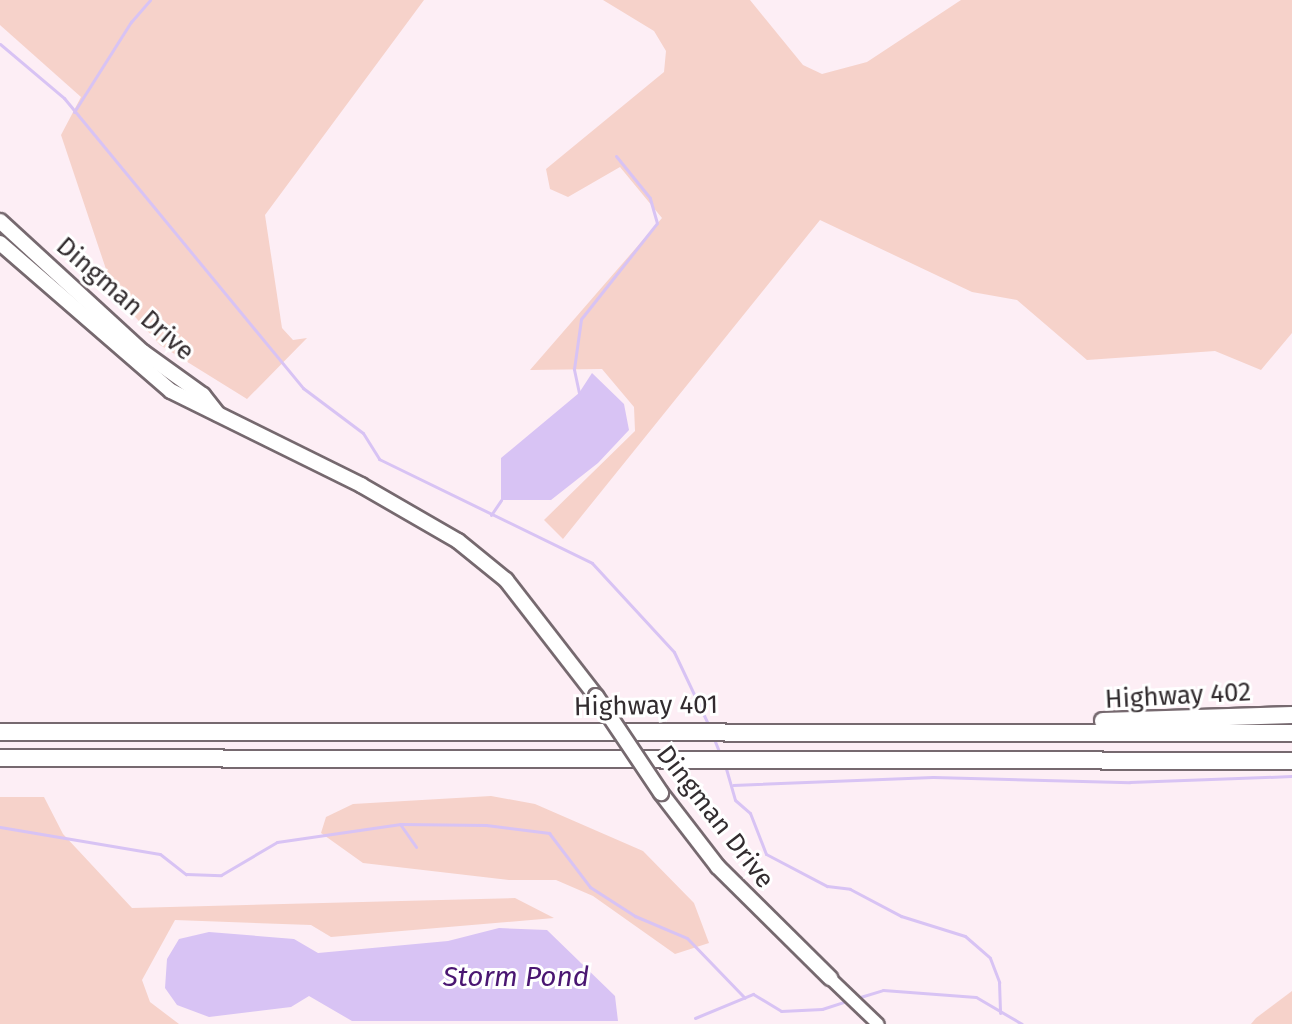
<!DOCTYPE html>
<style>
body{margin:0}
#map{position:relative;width:1292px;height:1024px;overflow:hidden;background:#fdeef5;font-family:"Fira Sans",sans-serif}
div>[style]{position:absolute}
.green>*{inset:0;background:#f6d2ca}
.water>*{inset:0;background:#d8c3f4}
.stream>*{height:3px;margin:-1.5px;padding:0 1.5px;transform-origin:1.5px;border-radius:1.5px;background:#d8c3f4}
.roads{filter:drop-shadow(2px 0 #76696f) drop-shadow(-2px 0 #76696f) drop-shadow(0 2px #76696f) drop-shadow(0 -2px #76696f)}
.minor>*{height:11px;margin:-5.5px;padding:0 5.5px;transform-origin:5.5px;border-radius:5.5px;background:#fff}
.major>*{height:14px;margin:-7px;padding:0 7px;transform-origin:7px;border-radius:7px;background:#fff}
.highway>*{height:16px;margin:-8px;padding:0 8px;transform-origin:8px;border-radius:8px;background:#fff}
.bridges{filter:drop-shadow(2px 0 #76696f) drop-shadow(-2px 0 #76696f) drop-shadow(0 2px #76696f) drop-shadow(0 -2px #76696f)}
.major-bridge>*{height:14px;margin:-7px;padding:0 7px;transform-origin:7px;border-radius:7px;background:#fff}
span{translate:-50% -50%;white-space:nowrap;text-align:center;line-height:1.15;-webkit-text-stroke:6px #fff;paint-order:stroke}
.street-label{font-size:26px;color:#322c2f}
.water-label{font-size:28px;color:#4a1672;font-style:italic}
</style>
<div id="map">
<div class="green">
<i style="clip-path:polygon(0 0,424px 0,265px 215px,282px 328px,293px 340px,307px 338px,247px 399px,160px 345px,114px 293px,61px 135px,81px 97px,0 25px)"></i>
<i style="clip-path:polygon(603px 0,750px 0,803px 65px,822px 74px,867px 62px,961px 0,1292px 0,1292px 333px,1261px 370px,1215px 351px,1087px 360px,1017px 300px,972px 292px,820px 220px,563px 539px,544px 520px,635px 431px,634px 407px,602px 369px,530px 370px,662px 218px,620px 167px,568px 197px,550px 189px,546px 169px,664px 72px,666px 51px,654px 31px)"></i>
<i style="clip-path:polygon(491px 796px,535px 804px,643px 851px,694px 903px,709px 943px,675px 954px,593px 896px,556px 880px,509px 880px,363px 863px,321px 833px,326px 817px,353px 804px)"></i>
<i style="clip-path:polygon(0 797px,44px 797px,63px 834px,132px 908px,515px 898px,554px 918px,331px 937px,311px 925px,175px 920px,142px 980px,150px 1002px,179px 1024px,0 1024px)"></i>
<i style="clip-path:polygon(1292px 991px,1292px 1024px,1251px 1024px,1256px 1018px)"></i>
</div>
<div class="water">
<i style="clip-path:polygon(592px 373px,624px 404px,629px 430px,598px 463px,551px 500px,501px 500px,501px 458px,579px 393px)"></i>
<i style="clip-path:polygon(499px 928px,547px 930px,615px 996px,618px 1021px,352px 1021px,309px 996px,291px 1007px,209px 1017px,177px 1005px,165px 988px,167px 959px,179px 939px,209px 932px,294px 939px,318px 953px,448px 941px)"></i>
</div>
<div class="stream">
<i style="left:0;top:44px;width:84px;rotate:40.2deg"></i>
<i style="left:64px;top:98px;width:376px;rotate:50.5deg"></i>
<i style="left:303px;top:388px;width:75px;rotate:36.9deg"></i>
<i style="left:363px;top:433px;width:31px;rotate:58deg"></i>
<i style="left:379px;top:459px;width:237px;rotate:26deg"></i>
<i style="left:592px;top:563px;width:121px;rotate:47.3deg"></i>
<i style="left:674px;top:652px;width:84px;rotate:64.7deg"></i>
<i style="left:74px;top:112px;width:107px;rotate:-57.7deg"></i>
<i style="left:131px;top:22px;width:29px;rotate:-49deg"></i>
<i style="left:579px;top:393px;width:25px;rotate:-102deg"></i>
<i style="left:574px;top:369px;width:50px;rotate:-82deg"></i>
<i style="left:581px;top:319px;width:122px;rotate:-51.6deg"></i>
<i style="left:657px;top:223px;width:26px;rotate:-106deg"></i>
<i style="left:650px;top:198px;width:54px;rotate:-129deg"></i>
<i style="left:491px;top:515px;width:18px;rotate:-56deg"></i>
<i style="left:714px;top:739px;width:16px;rotate:68deg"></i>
<i style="left:725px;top:765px;width:36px;rotate:74deg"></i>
<i style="left:735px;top:800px;width:20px;rotate:41deg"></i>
<i style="left:750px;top:813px;width:44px;rotate:68.7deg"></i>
<i style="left:766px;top:854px;width:69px;rotate:27.7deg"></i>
<i style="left:827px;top:886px;width:23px;rotate:7deg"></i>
<i style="left:850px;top:889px;width:58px;rotate:27.9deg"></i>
<i style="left:901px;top:916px;width:67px;rotate:17.4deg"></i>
<i style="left:965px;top:936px;width:33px;rotate:41deg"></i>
<i style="left:990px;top:958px;width:26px;rotate:69deg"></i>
<i style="left:999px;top:982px;width:31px;rotate:88deg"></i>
<i style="left:733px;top:785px;width:200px;rotate:-2.3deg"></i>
<i style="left:933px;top:777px;width:197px;rotate:1.5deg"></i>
<i style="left:1130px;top:782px;width:162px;rotate:-2.1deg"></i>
<i style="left:400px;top:824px;width:28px;rotate:55deg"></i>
<i style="left:0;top:827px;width:162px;rotate:9.6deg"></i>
<i style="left:160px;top:854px;width:33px;rotate:38deg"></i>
<i style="left:186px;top:874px;width:35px;rotate:2deg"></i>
<i style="left:221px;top:875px;width:65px;rotate:-30.5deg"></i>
<i style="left:277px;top:842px;width:125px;rotate:-8.3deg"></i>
<i style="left:401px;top:824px;width:85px;rotate:0.7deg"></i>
<i style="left:486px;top:825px;width:64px;rotate:7.2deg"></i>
<i style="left:549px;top:833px;width:68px;rotate:52.8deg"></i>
<i style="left:590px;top:887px;width:54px;rotate:32.8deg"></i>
<i style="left:635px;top:916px;width:56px;rotate:22.9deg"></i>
<i style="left:687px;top:938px;width:83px;rotate:46deg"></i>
<i style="left:857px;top:998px;width:27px;rotate:-17deg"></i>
<i style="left:883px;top:990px;width:93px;rotate:4.3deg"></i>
<i style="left:976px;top:997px;width:53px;rotate:30.4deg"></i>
<i style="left:695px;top:1018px;width:63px;rotate:-22.5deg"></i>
<i style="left:753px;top:994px;width:33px;rotate:31deg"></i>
<i style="left:781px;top:1011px;width:41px;rotate:-2.8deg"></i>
<i style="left:822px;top:1009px;width:28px;rotate:-18deg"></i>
</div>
<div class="roads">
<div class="minor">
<i style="left:830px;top:978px;width:66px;rotate:43.8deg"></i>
</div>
<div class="major">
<i style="left:0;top:221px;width:194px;rotate:42.5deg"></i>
<i style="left:143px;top:352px;width:74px;rotate:35.6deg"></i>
<i style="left:203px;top:395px;width:24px;rotate:52deg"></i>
<i style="left:0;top:243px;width:226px;rotate:40.9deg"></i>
<i style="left:171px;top:391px;width:212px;rotate:26.3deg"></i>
<i style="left:361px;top:485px;width:112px;rotate:30deg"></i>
<i style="left:458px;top:541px;width:62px;rotate:39.1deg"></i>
<i style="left:506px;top:580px;width:147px;rotate:52.2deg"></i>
<i style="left:661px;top:793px;width:93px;rotate:52.4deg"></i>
<i style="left:718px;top:867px;width:158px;rotate:44.7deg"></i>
</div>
<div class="highway">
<i style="left:1103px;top:721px;width:189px;rotate:-1.8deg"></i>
<i style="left:0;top:732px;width:1292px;rotate:0.04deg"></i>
<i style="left:0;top:758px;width:1292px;rotate:0.13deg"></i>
</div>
</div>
<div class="bridges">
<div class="major-bridge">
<i style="left:596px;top:696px;width:117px;rotate:56.2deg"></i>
</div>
</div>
<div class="street-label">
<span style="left:125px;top:299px;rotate:41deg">Dingman Drive</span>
<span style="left:1178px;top:696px;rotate:-3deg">Highway 402</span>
<span style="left:646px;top:706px;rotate:-1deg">Highway 401</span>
<span style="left:715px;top:817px;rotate:52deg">Dingman Drive</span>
</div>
<div class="water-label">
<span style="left:516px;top:977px">Storm Pond</span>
</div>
</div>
